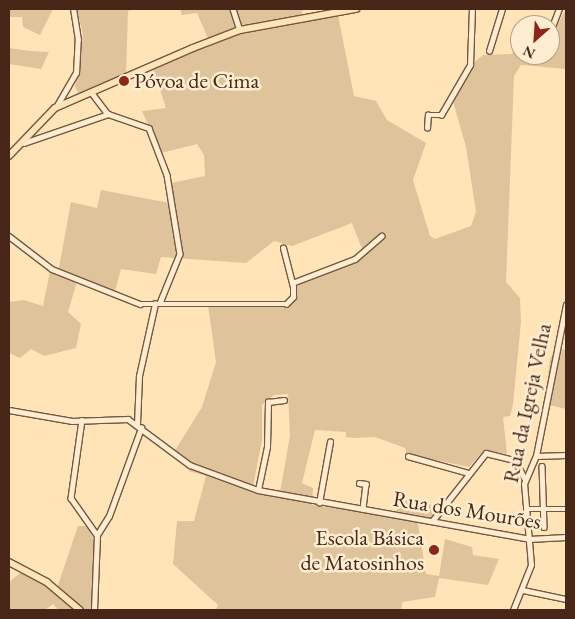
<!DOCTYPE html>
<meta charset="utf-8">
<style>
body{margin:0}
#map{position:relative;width:575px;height:619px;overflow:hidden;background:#fee4b6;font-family:"EB Garamond",serif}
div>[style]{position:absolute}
.green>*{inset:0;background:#dfc49b}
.roads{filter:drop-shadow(1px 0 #765640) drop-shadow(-1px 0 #765640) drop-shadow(0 1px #765640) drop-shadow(0 -1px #765640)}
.minor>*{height:4.5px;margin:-2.25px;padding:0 2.25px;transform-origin:2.25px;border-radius:2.25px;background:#feedd0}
.major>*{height:5.5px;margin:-2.75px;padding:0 2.75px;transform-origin:2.75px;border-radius:2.75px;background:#fee4b6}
.dots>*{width:14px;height:14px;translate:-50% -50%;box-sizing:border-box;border:2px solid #feedd0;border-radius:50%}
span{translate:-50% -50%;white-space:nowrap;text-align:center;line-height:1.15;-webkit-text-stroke:5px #feedd0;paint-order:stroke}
.poi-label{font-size:22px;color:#482718}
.left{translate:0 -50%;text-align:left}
.right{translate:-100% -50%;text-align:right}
.street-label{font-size:22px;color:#482718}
.frame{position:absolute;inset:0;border:10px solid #482718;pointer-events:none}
.north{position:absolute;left:510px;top:15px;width:50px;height:50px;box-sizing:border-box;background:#feedd0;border:1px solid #b59e86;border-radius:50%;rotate:206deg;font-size:14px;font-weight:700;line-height:20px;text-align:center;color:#482718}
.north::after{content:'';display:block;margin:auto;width:18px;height:22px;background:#8f2418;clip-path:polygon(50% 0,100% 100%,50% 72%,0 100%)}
</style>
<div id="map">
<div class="green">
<i style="clip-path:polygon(9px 9px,53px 9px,40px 35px,23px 27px,22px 17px,9px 17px)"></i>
<i style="clip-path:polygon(77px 9px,134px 9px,128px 11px,126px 75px,80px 96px,75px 87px,83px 35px)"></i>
<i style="clip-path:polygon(evenodd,180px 9px,303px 9px,298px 23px,338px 15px,354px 96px,376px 101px,387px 120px,426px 143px,413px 180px,430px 236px,435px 239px,471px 226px,476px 212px,466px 147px,452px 98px,468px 67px,483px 55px,512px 54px,520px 36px,520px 55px,550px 55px,550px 38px,566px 9px,566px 69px,521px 65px,514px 76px,506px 282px,520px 298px,521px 322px,513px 404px,510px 416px,503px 417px,507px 454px,484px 450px,469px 467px,407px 454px,405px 448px,375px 437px,354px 438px,346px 437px,346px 432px,315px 430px,302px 483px,313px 488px,312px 505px,396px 516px,399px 495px,435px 506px,431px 518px,418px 523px,426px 574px,439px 576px,445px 539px,472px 547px,473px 555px,499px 559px,488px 585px,439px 578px,435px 597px,402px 602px,401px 610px,216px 610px,218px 605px,173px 564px,177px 521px,194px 521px,206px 476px,189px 471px,190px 463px,174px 452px,202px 407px,216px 362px,208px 305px,292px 304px,298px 281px,364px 254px,352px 223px,292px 246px,274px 241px,246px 263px,161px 257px,156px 274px,121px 269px,114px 295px,78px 278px,68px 312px,81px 324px,76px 348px,44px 356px,31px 349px,20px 358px,9px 353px,9px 302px,24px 300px,43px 306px,50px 271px,58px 273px,71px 202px,97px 208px,101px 190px,170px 203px,171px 183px,205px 176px,204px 155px,197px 144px,161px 153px,142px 111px,166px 108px,153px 69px,210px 43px,197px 13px,182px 15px,180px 9px,288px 394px,290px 436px,279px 498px,252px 492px,262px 440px,262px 405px,274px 395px,288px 394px)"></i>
<i style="clip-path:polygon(9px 48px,30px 51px,49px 52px,41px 69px,9px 64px)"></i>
<i style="clip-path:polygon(557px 348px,566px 350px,566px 409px,545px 404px,550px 359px)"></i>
<i style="clip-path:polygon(78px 526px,87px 526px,95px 542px,91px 610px,58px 610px,53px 604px,45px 610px,9px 610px,9px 582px,24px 570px,56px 591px)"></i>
</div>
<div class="roads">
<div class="minor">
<i style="left:233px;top:9px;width:22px;rotate:72deg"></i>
<i style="left:550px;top:32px;width:25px;rotate:-69deg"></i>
<i style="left:489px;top:51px;width:44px;rotate:-72.8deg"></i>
<i style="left:92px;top:93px;width:26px;rotate:53deg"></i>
<i style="left:56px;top:107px;width:39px;rotate:-60deg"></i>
<i style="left:76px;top:73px;width:33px;rotate:-87deg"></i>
<i style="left:78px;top:40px;width:31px;rotate:-99deg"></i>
<i style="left:427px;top:128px;width:13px;rotate:-86deg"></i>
<i style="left:428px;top:115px;width:13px"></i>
<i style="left:441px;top:115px;width:58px;rotate:-59.9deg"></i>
<i style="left:470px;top:65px;width:56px;rotate:-88deg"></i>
<i style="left:24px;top:143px;width:89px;rotate:-19deg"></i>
<i style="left:108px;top:114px;width:43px;rotate:18.9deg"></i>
<i style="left:149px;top:128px;width:50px;rotate:69deg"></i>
<i style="left:167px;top:175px;width:80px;rotate:80.7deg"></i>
<i style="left:180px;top:254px;width:53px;rotate:112.2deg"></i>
<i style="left:9px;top:236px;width:54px;rotate:37.5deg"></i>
<i style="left:52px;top:269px;width:95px;rotate:21.7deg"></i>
<i style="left:140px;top:304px;width:146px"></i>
<i style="left:286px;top:304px;width:10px;rotate:-45deg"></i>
<i style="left:293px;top:297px;width:10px;rotate:-90deg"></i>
<i style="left:293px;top:287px;width:40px;rotate:-104.4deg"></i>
<i style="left:292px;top:283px;width:67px;rotate:-20.9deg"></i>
<i style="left:355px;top:259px;width:35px;rotate:-41deg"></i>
<i style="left:9px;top:410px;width:64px;rotate:9.9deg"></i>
<i style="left:72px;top:421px;width:56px;rotate:-2deg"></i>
<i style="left:128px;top:419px;width:77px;rotate:36.6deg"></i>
<i style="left:190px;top:465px;width:72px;rotate:20.2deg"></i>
<i style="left:258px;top:490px;width:275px;rotate:10.2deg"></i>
<i style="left:529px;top:539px;width:37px;rotate:-3deg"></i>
<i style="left:82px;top:420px;width:79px;rotate:98deg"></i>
<i style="left:71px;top:498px;width:45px;rotate:54.9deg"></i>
<i style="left:137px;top:424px;width:48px;rotate:-87.6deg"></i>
<i style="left:139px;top:376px;width:74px;rotate:-77.5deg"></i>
<i style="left:408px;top:456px;width:63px;rotate:15.6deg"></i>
<i style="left:536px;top:456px;width:30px;rotate:-2deg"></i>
<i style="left:542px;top:466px;width:61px;rotate:88.1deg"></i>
<i style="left:359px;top:483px;width:7px;rotate:8deg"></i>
<i style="left:366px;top:484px;width:25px;rotate:97deg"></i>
<i style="left:258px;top:490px;width:44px;rotate:-78.2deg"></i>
<i style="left:267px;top:447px;width:45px;rotate:-88.7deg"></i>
<i style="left:268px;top:402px;width:16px;rotate:-7deg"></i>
<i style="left:319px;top:503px;width:62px;rotate:-79.8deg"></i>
<i style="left:526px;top:509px;width:40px"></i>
<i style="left:433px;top:520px;width:85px;rotate:-51.7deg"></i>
<i style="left:486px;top:453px;width:30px;rotate:14deg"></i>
<i style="left:515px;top:460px;width:21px;rotate:62deg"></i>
<i style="left:523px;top:590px;width:44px;rotate:11.8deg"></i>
<i style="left:94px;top:610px;width:75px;rotate:-87.7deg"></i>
<i style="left:97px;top:535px;width:22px;rotate:-58deg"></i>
<i style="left:109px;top:516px;width:94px;rotate:-70deg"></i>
<i style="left:513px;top:610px;width:48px;rotate:-68.2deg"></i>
<i style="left:531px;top:565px;width:81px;rotate:-94.9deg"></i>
<i style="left:524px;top:484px;width:30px;rotate:-67deg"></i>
<i style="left:536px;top:456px;width:154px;rotate:-78.8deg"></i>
</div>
<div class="major">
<i style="left:9px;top:156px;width:66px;rotate:-46.2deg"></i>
<i style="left:55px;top:108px;width:150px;rotate:-23.5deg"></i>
<i style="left:193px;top:48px;width:50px;rotate:-21deg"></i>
<i style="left:240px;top:30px;width:118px;rotate:-10.3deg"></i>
<i style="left:9px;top:562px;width:43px;rotate:27.8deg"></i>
<i style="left:47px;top:582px;width:43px;rotate:40.3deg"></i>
</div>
</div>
<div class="dots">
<i style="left:124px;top:81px;background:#8f2418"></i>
<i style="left:434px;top:550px;background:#8f2418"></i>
</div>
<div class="poi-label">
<span class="left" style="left:134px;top:81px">Póvoa de Cima</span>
<span class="right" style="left:424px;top:550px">Escola Básica<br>de Matosinhos</span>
</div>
<div class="street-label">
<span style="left:527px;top:403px;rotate:-78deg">Rua da Igreja Velha</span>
<span style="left:467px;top:510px;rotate:9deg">Rua dos Mourões</span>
</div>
<div class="frame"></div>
<div class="north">N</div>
</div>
